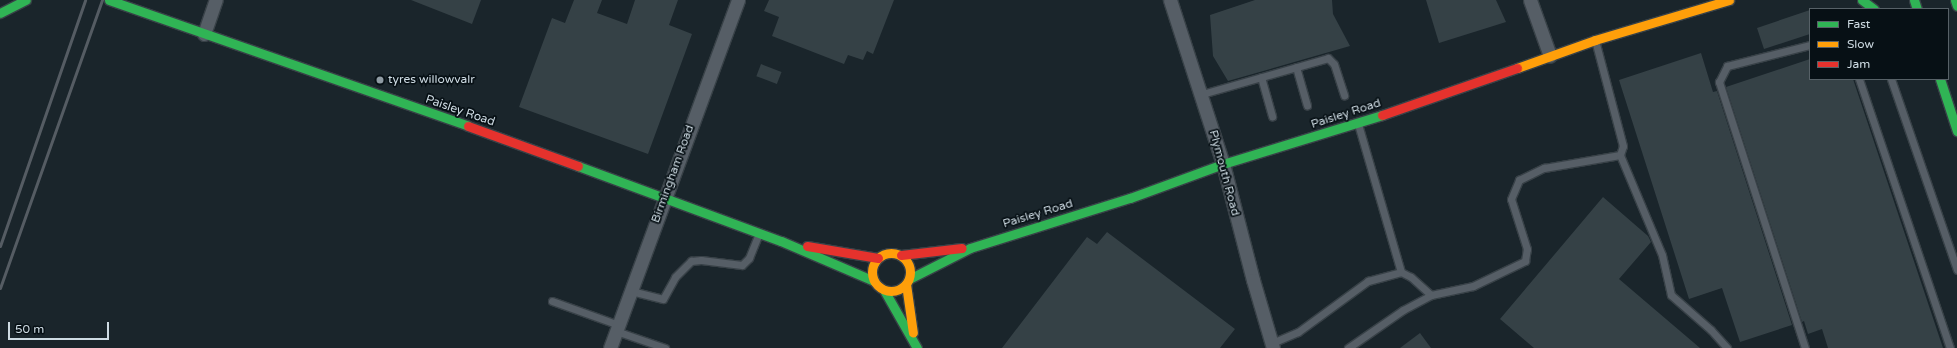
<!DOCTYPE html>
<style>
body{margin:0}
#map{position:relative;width:1957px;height:348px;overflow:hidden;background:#1a252b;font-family:"Varela Round",sans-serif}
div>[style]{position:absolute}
.building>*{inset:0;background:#354146;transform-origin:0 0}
.roads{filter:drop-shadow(1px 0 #384147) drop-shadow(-1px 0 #384147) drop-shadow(0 1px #384147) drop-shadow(0 -1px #384147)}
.lane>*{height:7px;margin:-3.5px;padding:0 3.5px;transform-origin:3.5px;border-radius:3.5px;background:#565e66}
.street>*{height:13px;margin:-6.5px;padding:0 6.5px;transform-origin:6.5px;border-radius:6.5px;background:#565e66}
.fast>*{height:9px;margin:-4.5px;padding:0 4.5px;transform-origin:4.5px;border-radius:4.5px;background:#30b455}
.slow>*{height:9px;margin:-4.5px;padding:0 4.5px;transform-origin:4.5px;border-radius:4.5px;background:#ff9f0a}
.slow>.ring{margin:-4.5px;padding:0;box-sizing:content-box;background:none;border:9px solid #ff9f0a;border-radius:50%}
.jam>*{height:9px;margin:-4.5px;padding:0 4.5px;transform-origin:4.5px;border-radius:4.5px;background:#e5322d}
.rail>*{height:3px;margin:-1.5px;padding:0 1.5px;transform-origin:1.5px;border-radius:1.5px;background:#555c63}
.dots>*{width:11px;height:11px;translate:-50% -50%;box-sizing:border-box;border:2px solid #071015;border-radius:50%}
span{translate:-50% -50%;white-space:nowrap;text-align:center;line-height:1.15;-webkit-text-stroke:3.5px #071015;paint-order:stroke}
.poi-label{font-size:12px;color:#cedbe3}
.left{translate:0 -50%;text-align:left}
.street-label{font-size:12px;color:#cedbe3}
.legend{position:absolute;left:1809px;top:8px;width:140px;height:72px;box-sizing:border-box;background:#071015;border:1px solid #576167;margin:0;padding:5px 7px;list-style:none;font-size:12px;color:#cedbe3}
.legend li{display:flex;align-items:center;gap:8px;height:20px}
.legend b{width:20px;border:1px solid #576167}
.scale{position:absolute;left:8px;top:322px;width:101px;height:18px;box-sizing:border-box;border:2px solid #cedbe3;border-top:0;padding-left:5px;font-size:12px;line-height:14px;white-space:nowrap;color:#cedbe3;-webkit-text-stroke:3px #071015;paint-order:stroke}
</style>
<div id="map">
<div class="building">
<i style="clip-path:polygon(411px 0,481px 0,472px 24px)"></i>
<i style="clip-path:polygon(574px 0,602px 0,597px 13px,627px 24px,635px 0,678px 0,669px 25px,692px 34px,648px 154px,519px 107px,552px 18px,565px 23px)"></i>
<i style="clip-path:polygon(769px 0,894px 0,873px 54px,867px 51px,863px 60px,848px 55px,844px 64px,772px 36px,779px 17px,764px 11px)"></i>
<i style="clip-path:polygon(1255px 0,1332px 0,1333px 14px,1350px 46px,1228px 81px,1213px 56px,1210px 15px)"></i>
<i style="clip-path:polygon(1426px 0,1496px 0,1506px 22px,1439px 43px)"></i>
<i style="clip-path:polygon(1810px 10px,1810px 34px,1764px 49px,1757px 28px)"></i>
<i style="clip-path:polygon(1701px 53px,1713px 92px,1717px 91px,1792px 325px,1740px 342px,1722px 288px,1689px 299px,1619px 80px)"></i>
<i style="clip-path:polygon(1810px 59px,1810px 79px,1853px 79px,1943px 348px,1828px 348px,1822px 329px,1808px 334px,1804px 321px,1802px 322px,1726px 87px)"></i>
<i style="left:761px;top:64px;width:22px;height:13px;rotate:21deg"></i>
<i style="clip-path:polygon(1603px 197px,1648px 236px,1651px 242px,1619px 279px,1700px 348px,1534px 348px,1500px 319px)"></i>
<i style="clip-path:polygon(1107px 232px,1235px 329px,1220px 348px,1002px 348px,1087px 237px,1097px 244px)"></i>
<i style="clip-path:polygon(1420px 333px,1431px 348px,1400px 348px)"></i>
</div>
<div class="roads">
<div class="lane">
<i style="left:1296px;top:67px;width:40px;rotate:74deg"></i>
<i style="left:1261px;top:77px;width:41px;rotate:74.2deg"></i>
<i style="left:1859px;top:79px;width:284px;rotate:71.3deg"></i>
<i style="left:1891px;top:79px;width:202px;rotate:70.9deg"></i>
<i style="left:1202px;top:94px;width:131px;rotate:-15.9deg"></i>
<i style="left:1328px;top:58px;width:8px;rotate:45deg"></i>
<i style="left:1334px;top:64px;width:33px;rotate:72deg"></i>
<i style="left:1358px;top:124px;width:154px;rotate:73.8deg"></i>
<i style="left:1620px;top:155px;width:108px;rotate:67.2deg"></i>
<i style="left:1662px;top:255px;width:41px;rotate:77.3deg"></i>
<i style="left:1671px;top:295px;width:53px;rotate:41.2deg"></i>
<i style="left:1711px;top:330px;width:24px;rotate:48deg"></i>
<i style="left:631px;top:291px;width:33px;rotate:14deg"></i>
<i style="left:663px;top:299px;width:25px;rotate:-61deg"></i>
<i style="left:675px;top:277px;width:23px;rotate:-45deg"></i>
<i style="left:691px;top:261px;width:10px;rotate:-6deg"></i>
<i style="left:701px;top:260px;width:41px;rotate:7deg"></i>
<i style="left:742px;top:265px;width:10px;rotate:-45deg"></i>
<i style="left:749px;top:258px;width:27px;rotate:-68deg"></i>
<i style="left:552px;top:301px;width:71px;rotate:19.7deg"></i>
<i style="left:616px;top:331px;width:52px;rotate:19.1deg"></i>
<i style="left:1272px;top:343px;width:28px;rotate:-23deg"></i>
<i style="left:1298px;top:332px;width:87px;rotate:-36.1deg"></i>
<i style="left:1368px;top:281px;width:34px;rotate:-15deg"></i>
<i style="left:1401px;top:272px;width:11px;rotate:27deg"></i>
<i style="left:1411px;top:277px;width:27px;rotate:42deg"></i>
<i style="left:1348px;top:348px;width:67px;rotate:-34.6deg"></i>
<i style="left:1403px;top:310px;width:32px;rotate:-28deg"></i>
<i style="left:1431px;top:295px;width:43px;rotate:-12.1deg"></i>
<i style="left:1473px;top:286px;width:58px;rotate:-25.7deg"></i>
<i style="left:1525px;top:261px;width:12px;rotate:-81deg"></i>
<i style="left:1527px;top:249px;width:52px;rotate:-107.7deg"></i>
<i style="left:1511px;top:199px;width:21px;rotate:-67deg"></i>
<i style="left:1519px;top:180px;width:28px;rotate:-26deg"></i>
<i style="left:1544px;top:168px;width:77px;rotate:-9.7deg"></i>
<i style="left:1620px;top:155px;width:9px;rotate:-72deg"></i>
<i style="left:1623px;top:146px;width:110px;rotate:-104.8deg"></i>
<i style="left:1805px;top:348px;width:280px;rotate:-107.9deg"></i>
<i style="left:1719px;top:82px;width:18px;rotate:-63deg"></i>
<i style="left:1727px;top:66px;width:86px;rotate:-14.2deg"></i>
</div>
<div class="street">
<i style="left:1170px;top:0;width:172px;rotate:72.1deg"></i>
<i style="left:1223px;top:164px;width:120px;rotate:75.5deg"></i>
<i style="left:1253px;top:280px;width:71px;rotate:73.6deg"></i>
<i style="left:1530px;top:0;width:59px;rotate:70.3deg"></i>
<i style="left:204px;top:34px;width:36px;rotate:-71deg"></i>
<i style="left:610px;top:348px;width:371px;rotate:-69.8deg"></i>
</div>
<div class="fast">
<i style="left:109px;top:0;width:380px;rotate:19.3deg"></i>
<i style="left:1862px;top:0;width:15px;rotate:37deg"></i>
<i style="left:1914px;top:0;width:9px;rotate:72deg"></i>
<i style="left:1955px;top:0;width:6px;rotate:72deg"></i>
<i style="left:0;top:13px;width:29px;rotate:-27deg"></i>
<i style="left:1940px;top:79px;width:55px;rotate:71.9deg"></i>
<i style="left:578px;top:166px;width:216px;rotate:20.3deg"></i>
<i style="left:781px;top:241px;width:101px;rotate:23.3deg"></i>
<i style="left:909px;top:279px;width:68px;rotate:-26.9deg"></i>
<i style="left:970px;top:248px;width:168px;rotate:-17.4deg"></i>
<i style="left:1130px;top:198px;width:99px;rotate:-20.1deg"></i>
<i style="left:1223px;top:164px;width:166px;rotate:-17.1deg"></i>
<i style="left:884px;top:290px;width:67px;rotate:60.4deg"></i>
</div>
<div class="slow">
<i style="left:1517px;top:68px;width:83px;rotate:-19.7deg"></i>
<i style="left:1595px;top:40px;width:140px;rotate:-16.6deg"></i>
<i class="ring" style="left:872px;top:253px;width:29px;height:29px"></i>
<i style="left:906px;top:284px;width:49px;rotate:81.9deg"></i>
</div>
<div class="jam">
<i style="left:1382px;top:115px;width:143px;rotate:-19.2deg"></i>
<i style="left:468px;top:126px;width:117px;rotate:20deg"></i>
<i style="left:807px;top:246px;width:72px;rotate:9.6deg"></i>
<i style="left:901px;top:255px;width:61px;rotate:-6.5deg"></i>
</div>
</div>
<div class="rail">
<i style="left:0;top:246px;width:260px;rotate:-70.9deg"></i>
<i style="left:0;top:288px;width:306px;rotate:-70.5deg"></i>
</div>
<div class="dots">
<i style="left:380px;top:80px;background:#8f9ba3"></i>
</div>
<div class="poi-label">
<span class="left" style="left:388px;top:80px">tyres willowvalr</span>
</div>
<div class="street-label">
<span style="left:460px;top:111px;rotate:19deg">Paisley Road</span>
<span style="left:1346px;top:114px;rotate:-18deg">Paisley Road</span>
<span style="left:1224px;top:173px;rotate:75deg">Plymouth Road</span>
<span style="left:673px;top:174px;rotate:-70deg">Birmingham Road</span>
<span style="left:1038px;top:214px;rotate:-17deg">Paisley Road</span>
</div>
<ul class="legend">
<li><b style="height:5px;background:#30b455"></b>Fast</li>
<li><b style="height:5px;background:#ff9f0a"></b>Slow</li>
<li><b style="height:5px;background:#e5322d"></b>Jam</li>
</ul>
<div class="scale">50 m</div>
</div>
